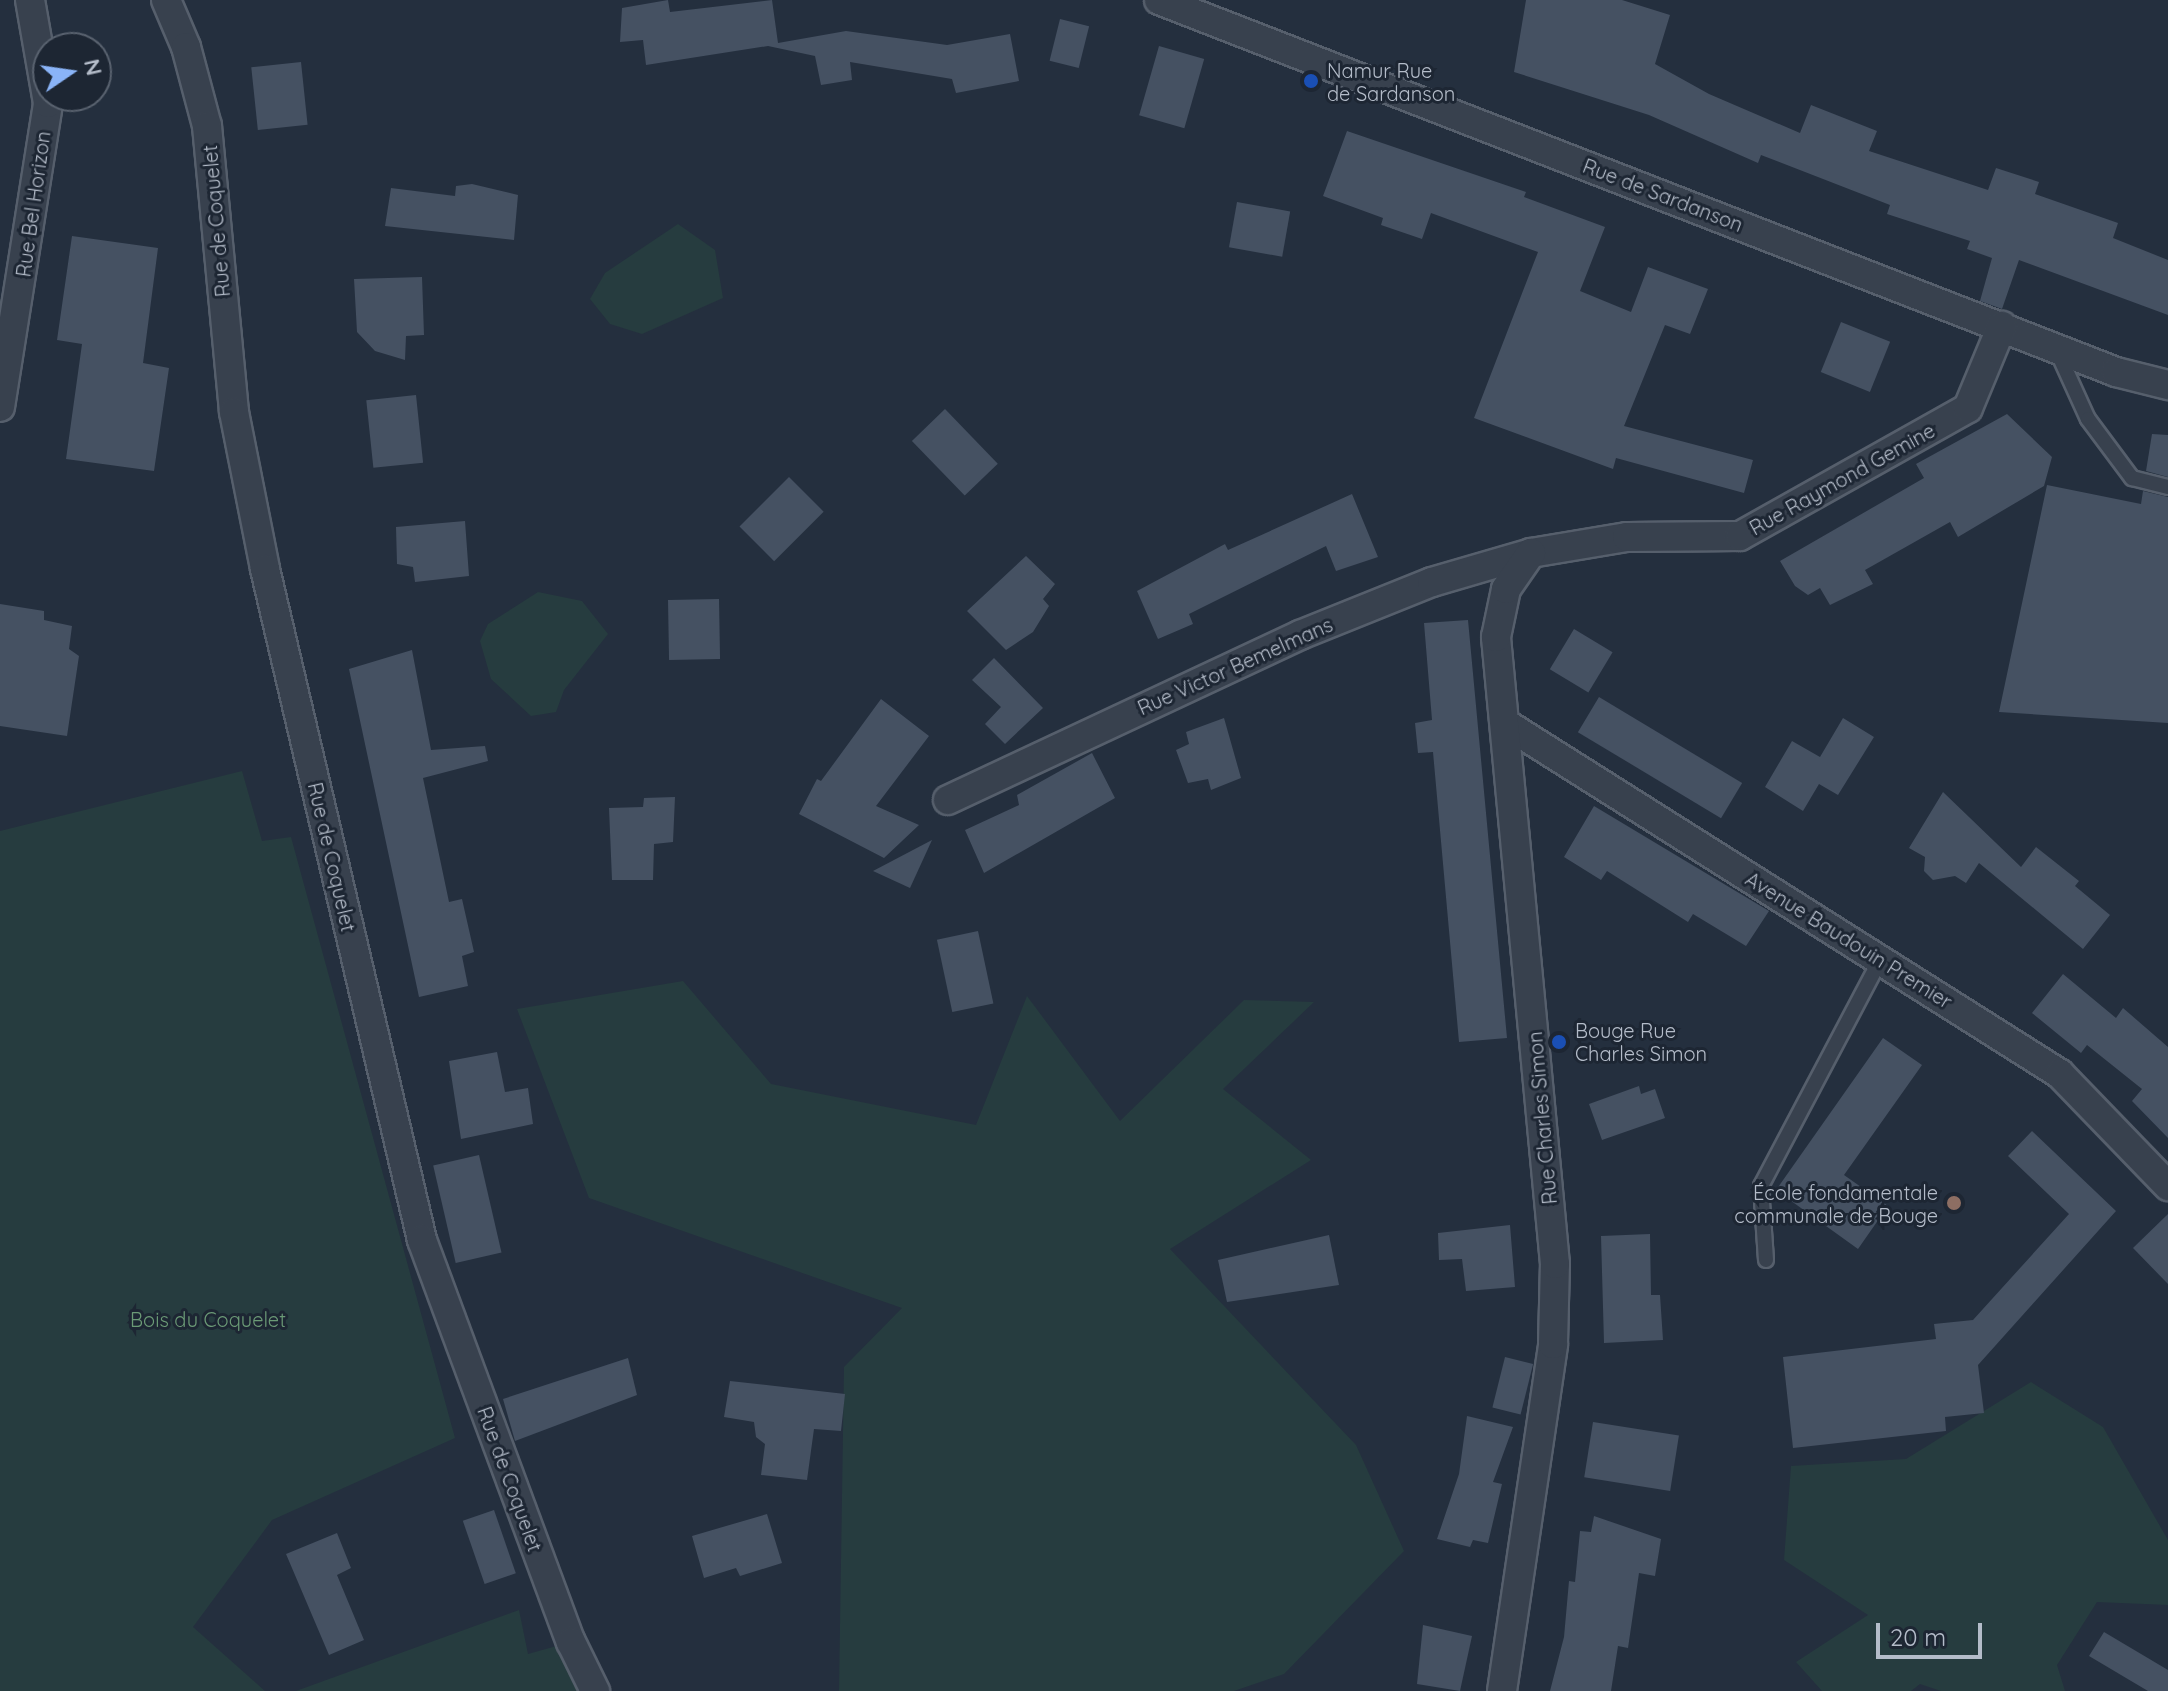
<!DOCTYPE html>
<meta charset="utf-8">
<style>
body{margin:0}
#map{position:relative;width:2168px;height:1691px;overflow:hidden;background:#242f3e;font-family:Quicksand,sans-serif}
div>[style]{position:absolute}
.green>*{inset:0;background:#263c3f}
.building>*{inset:0;background:#455162;transform-origin:0 0}
.roads{filter:drop-shadow(2px 0 #565f6c) drop-shadow(-2px 0 #565f6c) drop-shadow(0 2px #565f6c) drop-shadow(0 -2px #565f6c)}
.lane>*{height:14px;margin:-7px;padding:0 7px;transform-origin:7px;border-radius:7px;background:#38414e}
.street>*{height:28px;margin:-14px;padding:0 14px;transform-origin:14px;border-radius:14px;background:#38414e}
.dots>*{width:22px;height:22px;translate:-50% -50%;box-sizing:border-box;border:4px solid #1d2633;border-radius:50%}
span{translate:-50% -50%;white-space:nowrap;text-align:center;line-height:1.15;-webkit-text-stroke:6px #1d2633;paint-order:stroke}
.poi-label{font-size:20px;color:#b4bcc9}
.left{translate:0 -50%;text-align:left}
.right{translate:-100% -50%;text-align:right}
.street-label{font-size:20px;color:#b4bcc9}
.park-label{font-size:20px;color:#6b9a76}
.north{position:absolute;left:32px;top:32px;width:80px;height:80px;box-sizing:border-box;background:#1d2633;border:2px solid #59626f;border-radius:50%;rotate:77deg;font-size:22px;font-weight:700;line-height:32px;text-align:center;color:#b4bcc9}
.north::after{content:'';display:block;margin:auto;width:28px;height:36px;background:#8ab4f8;clip-path:polygon(50% 0,100% 100%,50% 72%,0 100%)}
.scale{position:absolute;left:1876px;top:1623px;width:106px;height:36px;box-sizing:border-box;border:4px solid #b4bcc9;border-top:0;padding-left:10px;font-size:24px;line-height:28px;white-space:nowrap;color:#b4bcc9;-webkit-text-stroke:6px #1d2633;paint-order:stroke}
</style>
<div id="map">
<div class="green">
<i style="clip-path:polygon(678px 224px,715px 250px,723px 298px,642px 334px,610px 324px,590px 299px,605px 273px)"></i>
<i style="clip-path:polygon(538px 592px,582px 601px,608px 634px,564px 690px,556px 712px,531px 716px,491px 679px,480px 641px,488px 624px)"></i>
<i style="clip-path:polygon(242px 771px,262px 841px,291px 837px,455px 1438px,272px 1520px,193px 1627px,265px 1691px,0 1691px,0 831px)"></i>
<i style="clip-path:polygon(683px 981px,771px 1084px,976px 1125px,1027px 996px,1120px 1121px,1244px 1000px,1314px 1002px,1223px 1089px,1311px 1160px,1170px 1249px,1356px 1445px,1404px 1551px,1284px 1674px,1234px 1691px,839px 1691px,844px 1367px,902px 1308px,589px 1198px,517px 1009px)"></i>
<i style="clip-path:polygon(2031px 1382px,2103px 1427px,2168px 1540px,2168px 1605px,2097px 1602px,2057px 1665px,2065px 1691px,1941px 1691px,1920px 1684px,1911px 1691px,1822px 1691px,1796px 1662px,1868px 1615px,1784px 1560px,1791px 1466px,1906px 1459px)"></i>
<i style="clip-path:polygon(519px 1610px,528px 1654px,571px 1642px,595px 1691px,296px 1691px)"></i>
</div>
<div class="building">
<i style="clip-path:polygon(668px 0,670px 12px,772px 0,778px 43px,846px 31px,947px 45px,1010px 34px,1019px 81px,956px 93px,952px 79px,850px 62px,852px 80px,821px 85px,815px 56px,768px 46px,646px 65px,643px 40px,620px 42px,622px 8px)"></i>
<i style="clip-path:polygon(1526px 0,1622px 0,1670px 15px,1655px 64px,1709px 94px,1800px 133px,1811px 105px,1877px 131px,1869px 151px,1988px 190px,1996px 168px,2039px 182px,2035px 194px,2118px 223px,2113px 238px,2168px 260px,2168px 315px,2019px 260px,2002px 309px,1980px 301px,1992px 258px,1967px 249px,1970px 241px,1887px 214px,1890px 205px,1761px 155px,1758px 163px,1649px 115px,1514px 72px)"></i>
<i style="left:1060px;top:19px;width:30px;height:43px;rotate:14deg"></i>
<i style="left:1159px;top:46px;width:47px;height:72px;rotate:16deg"></i>
<i style="left:301px;top:62px;width:63px;height:50px;rotate:84deg"></i>
<i style="clip-path:polygon(1347px 131px,1526px 192px,1524px 197px,1605px 227px,1580px 291px,1631px 312px,1648px 267px,1708px 289px,1690px 334px,1665px 325px,1624px 426px,1753px 460px,1744px 493px,1616px 458px,1613px 469px,1474px 418px,1538px 252px,1431px 213px,1422px 239px,1381px 225px,1383px 218px,1323px 196px)"></i>
<i style="clip-path:polygon(472px 184px,518px 195px,514px 240px,385px 226px,391px 188px,455px 196px,456px 186px)"></i>
<i style="left:1237px;top:202px;width:54px;height:46px;rotate:10deg"></i>
<i style="clip-path:polygon(72px 236px,158px 248px,143px 363px,169px 368px,154px 471px,66px 459px,82px 344px,57px 340px)"></i>
<i style="clip-path:polygon(422px 277px,424px 335px,406px 336px,405px 360px,375px 351px,357px 332px,354px 279px)"></i>
<i style="left:1841px;top:322px;width:53px;height:54px;rotate:22deg"></i>
<i style="left:416px;top:395px;width:68px;height:50px;rotate:84deg"></i>
<i style="left:945px;top:409px;width:76px;height:46px;rotate:46deg"></i>
<i style="clip-path:polygon(2007px 414px,2052px 457px,2044px 486px,1958px 537px,1950px 522px,1865px 570px,1873px 584px,1830px 605px,1820px 588px,1808px 595px,1795px 586px,1780px 561px,1924px 478px,1916px 464px)"></i>
<i style="clip-path:polygon(2152px 434px,2168px 435px,2168px 477px,2146px 471px)"></i>
<i style="left:789px;top:477px;width:49px;height:70px;rotate:45deg"></i>
<i style="clip-path:polygon(2047px 485px,2141px 504px,2143px 491px,2168px 497px,2168px 723px,1999px 712px)"></i>
<i style="clip-path:polygon(1352px 494px,1378px 557px,1336px 571px,1326px 546px,1189px 614px,1193px 624px,1158px 639px,1137px 591px,1225px 544px,1228px 550px)"></i>
<i style="clip-path:polygon(465px 521px,469px 576px,415px 582px,413px 567px,397px 564px,396px 527px)"></i>
<i style="clip-path:polygon(1026px 556px,1055px 584px,1043px 599px,1049px 606px,1033px 632px,1006px 650px,967px 611px)"></i>
<i style="left:719px;top:599px;width:60px;height:51px;rotate:89deg"></i>
<i style="clip-path:polygon(0 604px,44px 611px,44px 620px,72px 626px,69px 649px,79px 656px,67px 736px,0 726px)"></i>
<i style="clip-path:polygon(1468px 620px,1507px 1038px,1459px 1042px,1433px 752px,1418px 753px,1415px 723px,1432px 720px,1424px 623px)"></i>
<i style="left:1574px;top:629px;width:45px;height:47px;rotate:31deg"></i>
<i style="clip-path:polygon(412px 650px,431px 750px,485px 746px,488px 761px,423px 778px,449px 902px,462px 899px,474px 952px,462px 956px,468px 986px,419px 997px,349px 669px)"></i>
<i style="clip-path:polygon(994px 658px,1043px 708px,1005px 744px,985px 724px,1001px 707px,972px 680px)"></i>
<i style="left:1599px;top:697px;width:167px;height:41px;rotate:31deg"></i>
<i style="clip-path:polygon(881px 699px,929px 736px,876px 806px,919px 825px,884px 858px,799px 814px,817px 779px,821px 781px)"></i>
<i style="clip-path:polygon(1224px 718px,1241px 778px,1211px 790px,1208px 779px,1188px 783px,1176px 750px,1189px 744px,1186px 732px)"></i>
<i style="clip-path:polygon(1843px 718px,1874px 737px,1838px 795px,1819px 784px,1803px 811px,1765px 787px,1792px 741px,1820px 757px)"></i>
<i style="clip-path:polygon(1092px 753px,1115px 798px,984px 873px,965px 830px,1019px 805px,1017px 795px)"></i>
<i style="clip-path:polygon(1943px 792px,2021px 867px,2036px 847px,2079px 881px,2075px 886px,2110px 915px,2083px 949px,1979px 863px,1966px 883px,1955px 876px,1933px 880px,1924px 871px,1925px 857px,1909px 848px)"></i>
<i style="clip-path:polygon(675px 797px,673px 842px,654px 844px,653px 880px,612px 880px,609px 808px,643px 807px,644px 798px)"></i>
<i style="clip-path:polygon(1594px 806px,1769px 911px,1746px 946px,1693px 914px,1688px 922px,1607px 871px,1601px 880px,1564px 857px)"></i>
<i style="clip-path:polygon(932px 840px,910px 888px,873px 871px)"></i>
<i style="left:978px;top:931px;width:74px;height:42px;rotate:78deg"></i>
<i style="clip-path:polygon(2063px 974px,2116px 1018px,2123px 1008px,2168px 1047px,2168px 1138px,2132px 1101px,2142px 1089px,2087px 1045px,2081px 1053px,2032px 1013px)"></i>
<i style="clip-path:polygon(1883px 1038px,1922px 1065px,1844px 1175px,1888px 1206px,1858px 1249px,1776px 1190px)"></i>
<i style="clip-path:polygon(497px 1052px,505px 1092px,528px 1088px,533px 1124px,461px 1139px,449px 1061px)"></i>
<i style="clip-path:polygon(1639px 1086px,1641px 1094px,1655px 1089px,1665px 1118px,1602px 1140px,1589px 1104px)"></i>
<i style="clip-path:polygon(2032px 1131px,2116px 1211px,1978px 1365px,1984px 1413px,1945px 1417px,1946px 1431px,1793px 1448px,1783px 1357px,1936px 1339px,1934px 1324px,1973px 1320px,2069px 1214px,2008px 1156px)"></i>
<i style="left:479px;top:1155px;width:100px;height:47px;rotate:77deg"></i>
<i style="clip-path:polygon(2168px 1214px,2168px 1284px,2133px 1248px)"></i>
<i style="clip-path:polygon(1510px 1225px,1515px 1287px,1466px 1291px,1462px 1259px,1439px 1260px,1438px 1233px)"></i>
<i style="clip-path:polygon(1650px 1234px,1651px 1295px,1660px 1295px,1663px 1340px,1604px 1343px,1601px 1236px)"></i>
<i style="clip-path:polygon(1329px 1235px,1339px 1285px,1227px 1302px,1218px 1260px)"></i>
<i style="left:1505px;top:1357px;width:29px;height:52px;rotate:14deg"></i>
<i style="clip-path:polygon(628px 1358px,637px 1395px,515px 1441px,503px 1399px)"></i>
<i style="clip-path:polygon(730px 1381px,845px 1394px,841px 1431px,814px 1429px,807px 1480px,761px 1475px,765px 1444px,756px 1437px,754px 1422px,724px 1417px)"></i>
<i style="clip-path:polygon(1467px 1416px,1513px 1427px,1493px 1482px,1502px 1484px,1488px 1543px,1473px 1540px,1470px 1547px,1437px 1539px,1459px 1474px)"></i>
<i style="left:1593px;top:1422px;width:87px;height:56px;rotate:9deg"></i>
<i style="left:494px;top:1510px;width:67px;height:33px;rotate:71deg"></i>
<i style="clip-path:polygon(767px 1514px,782px 1563px,740px 1576px,736px 1568px,704px 1578px,692px 1536px)"></i>
<i style="clip-path:polygon(1594px 1516px,1661px 1539px,1655px 1576px,1639px 1573px,1628px 1648px,1618px 1646px,1611px 1691px,1550px 1691px,1564px 1637px,1569px 1581px,1575px 1582px,1580px 1531px,1591px 1532px)"></i>
<i style="clip-path:polygon(337px 1533px,351px 1568px,337px 1575px,364px 1640px,329px 1655px,286px 1554px)"></i>
<i style="clip-path:polygon(1423px 1625px,1472px 1636px,1460px 1691px,1417px 1684px)"></i>
<i style="clip-path:polygon(2104px 1632px,2168px 1670px,2168px 1691px,2148px 1691px,2089px 1656px)"></i>
</div>
<div class="roads">
<div class="lane">
<i style="left:2058px;top:353px;width:72px;rotate:65.6deg"></i>
<i style="left:2088px;top:419px;width:74px;rotate:53.3deg"></i>
<i style="left:2132px;top:478px;width:37px;rotate:14deg"></i>
<i style="left:1766px;top:1260px;width:74px;rotate:-93.9deg"></i>
<i style="left:1761px;top:1186px;width:255px;rotate:-62.2deg"></i>
</div>
<div class="street">
<i style="left:166px;top:0;width:51px;rotate:66.9deg"></i>
<i style="left:186px;top:47px;width:82px;rotate:75.1deg"></i>
<i style="left:207px;top:126px;width:287px;rotate:84.6deg"></i>
<i style="left:234px;top:412px;width:160px;rotate:78.8deg"></i>
<i style="left:265px;top:569px;width:689px;rotate:76.83deg"></i>
<i style="left:422px;top:1240px;width:429px;rotate:69.7deg"></i>
<i style="left:571px;top:1642px;width:55px;rotate:63.9deg"></i>
<i style="left:1159px;top:0;width:1027px;rotate:21.24deg"></i>
<i style="left:2116px;top:372px;width:54px;rotate:14deg"></i>
<i style="left:0;top:407px;width:308px;rotate:-81deg"></i>
<i style="left:48px;top:103px;width:105px;rotate:-99.9deg"></i>
<i style="left:1506px;top:724px;width:655px;rotate:32.28deg"></i>
<i style="left:2060px;top:1074px;width:156px;rotate:46deg"></i>
<i style="left:948px;top:800px;width:389px;rotate:-25.1deg"></i>
<i style="left:1300px;top:635px;width:142px;rotate:-21.9deg"></i>
<i style="left:1432px;top:582px;width:103px;rotate:-16.3deg"></i>
<i style="left:1531px;top:553px;width:97px;rotate:-9.5deg"></i>
<i style="left:1627px;top:537px;width:113px;rotate:-0.5deg"></i>
<i style="left:1740px;top:536px;width:261px;rotate:-29.3deg"></i>
<i style="left:1968px;top:408px;width:89px;rotate:-67.5deg"></i>
<i style="left:1502px;top:1691px;width:351px;rotate:-81.6deg"></i>
<i style="left:1553px;top:1344px;width:80px;rotate:-88.6deg"></i>
<i style="left:1555px;top:1264px;width:630px;rotate:-95.38deg"></i>
<i style="left:1496px;top:637px;width:49px;rotate:-78.2deg"></i>
<i style="left:1506px;top:589px;width:44px;rotate:-55.2deg"></i>
</div>
</div>
<div class="dots">
<i style="left:1311px;top:81px;background:#1a4fb4"></i>
<i style="left:1559px;top:1042px;background:#1a4fb4"></i>
<i style="left:1954px;top:1203px;background:#8d6e63"></i>
</div>
<div class="poi-label">
<span class="left" style="left:1327px;top:82px">Namur Rue<br>de Sardanson</span>
<span class="left" style="left:1575px;top:1042px">Bouge Rue<br>Charles Simon</span>
<span class="right" style="left:1938px;top:1204px">École fondamentale<br>communale de Bouge</span>
</div>
<div class="street-label">
<span style="left:1663px;top:195px;rotate:21deg">Rue de Sardanson</span>
<span style="left:33px;top:204px;rotate:-82deg">Rue Bel Horizon</span>
<span style="left:216px;top:221px;rotate:-95deg">Rue de Coquelet</span>
<span style="left:1842px;top:479px;rotate:-29deg">Rue Raymond Gemine</span>
<span style="left:1235px;top:666px;rotate:-24deg">Rue Victor Bemelmans</span>
<span style="left:332px;top:857px;rotate:77deg">Rue de Coquelet</span>
<span style="left:1849px;top:940px;rotate:32deg">Avenue Baudouin Premier</span>
<span style="left:1542px;top:1118px;rotate:-95deg">Rue Charles Simon</span>
<span style="left:510px;top:1479px;rotate:70deg">Rue de Coquelet</span>
</div>
<div class="park-label">
<span style="left:208px;top:1319px">Bois du Coquelet</span>
</div>
<div class="north">N</div>
<div class="scale">20 m</div>
</div>
